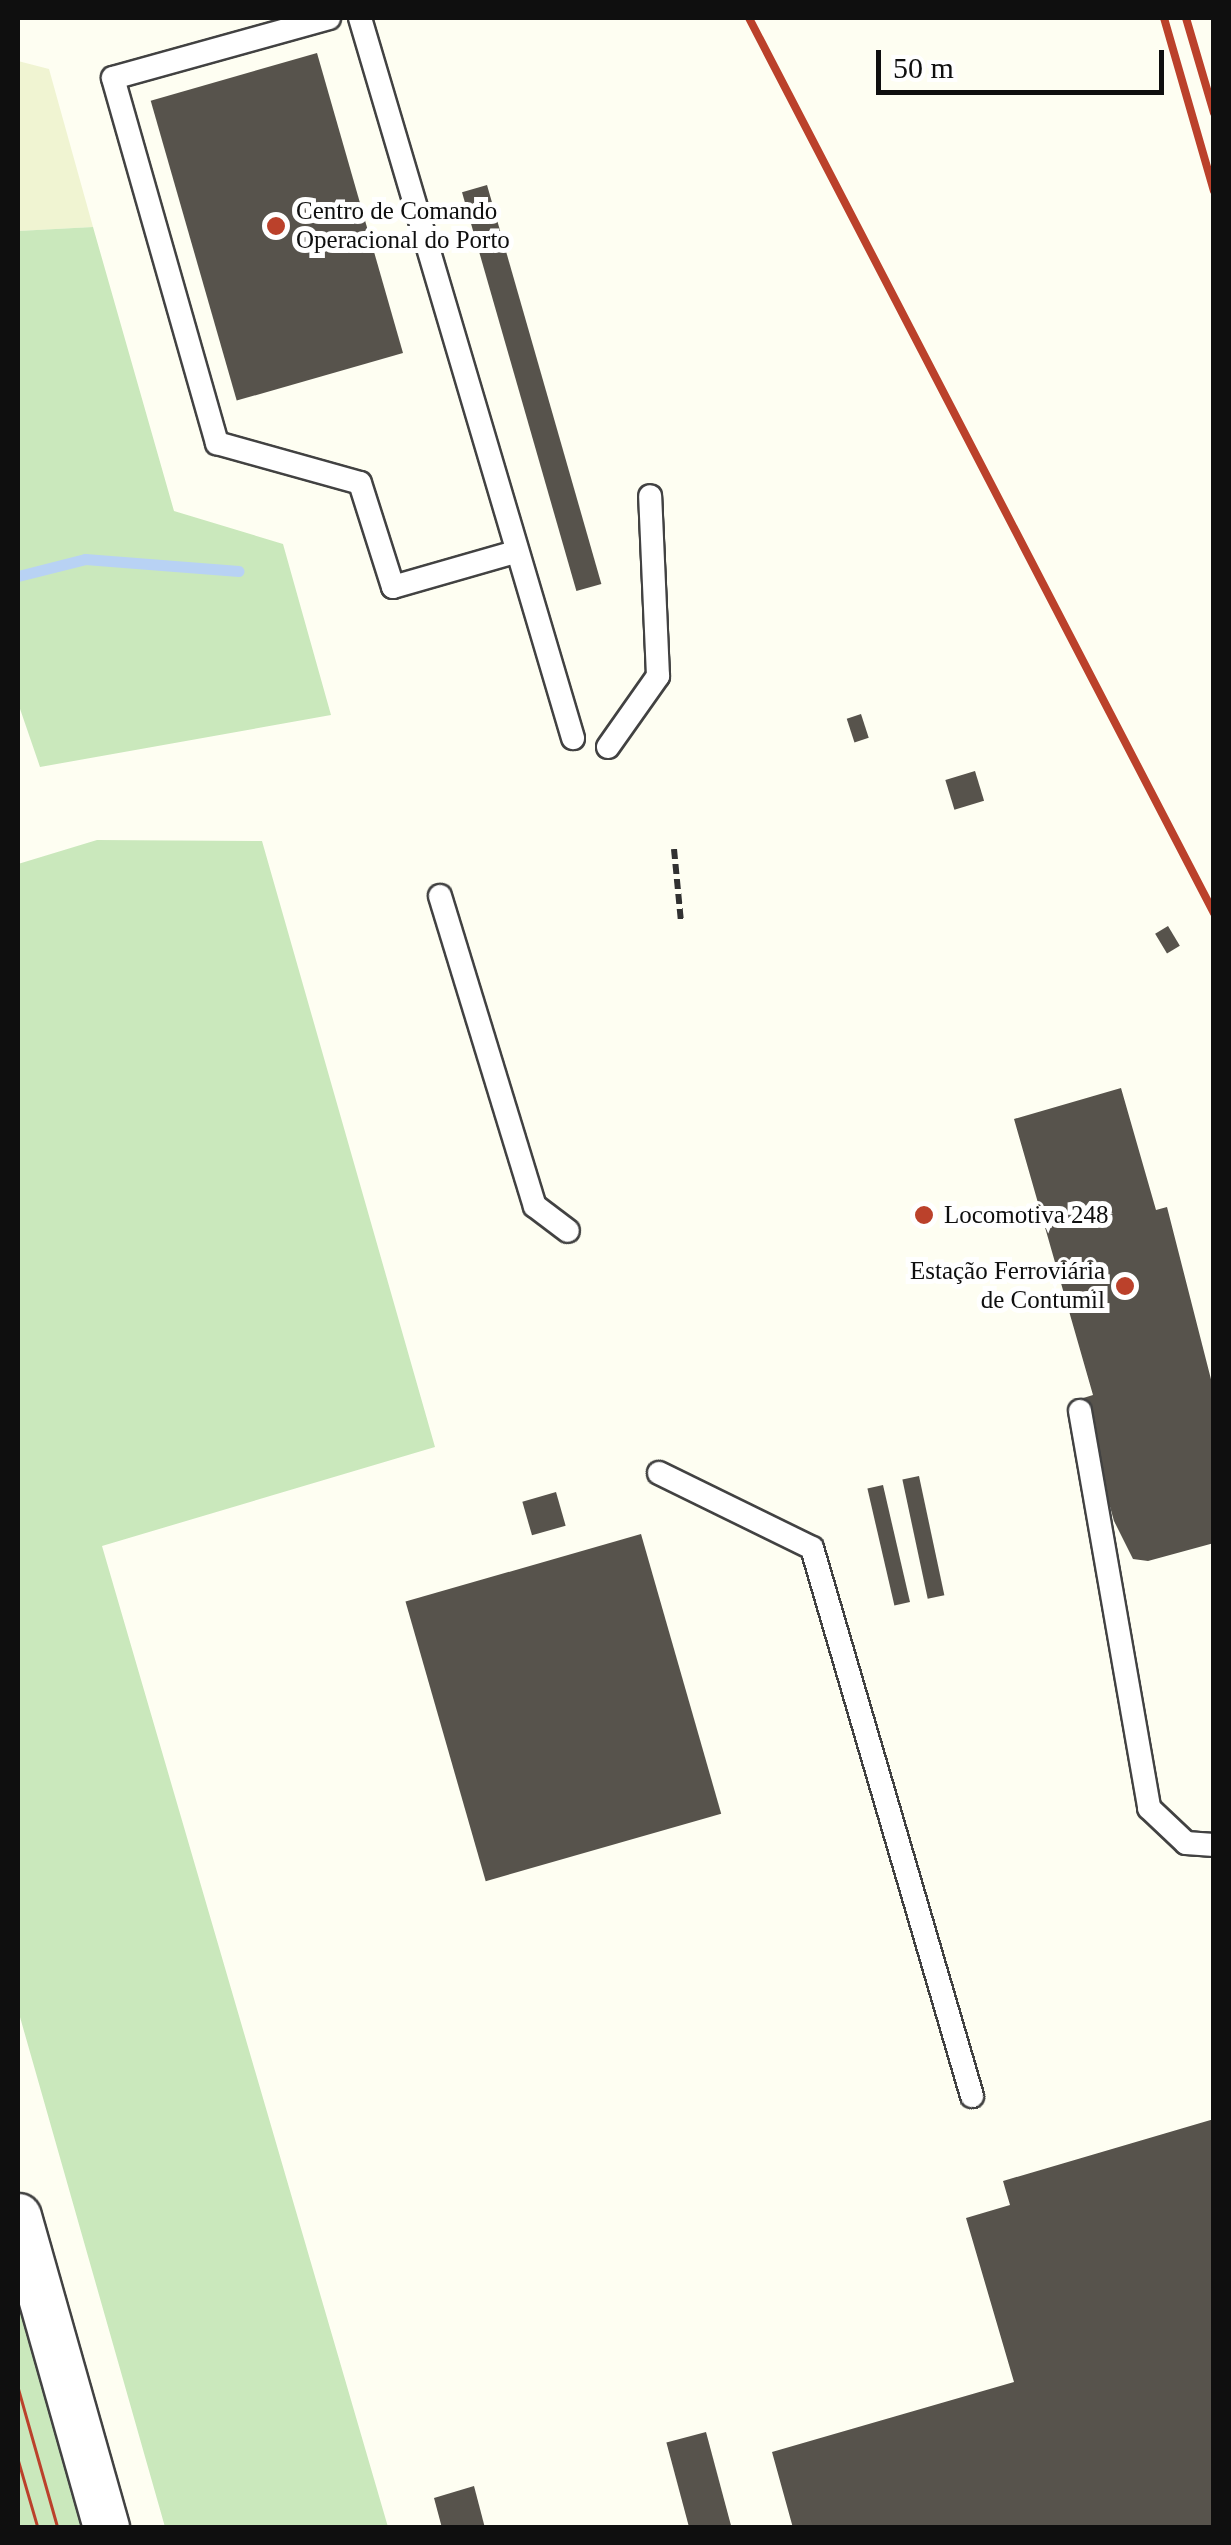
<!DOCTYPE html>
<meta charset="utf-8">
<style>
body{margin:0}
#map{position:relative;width:1231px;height:2545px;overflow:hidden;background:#fefef2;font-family:"Times New Roman",serif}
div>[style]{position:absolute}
.farmland>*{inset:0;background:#f0f4d2}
.green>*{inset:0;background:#cae8bc}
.stream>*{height:11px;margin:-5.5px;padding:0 5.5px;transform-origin:5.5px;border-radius:5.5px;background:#b8d2f4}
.building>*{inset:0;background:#57534c;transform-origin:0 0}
.path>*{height:6px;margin-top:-3px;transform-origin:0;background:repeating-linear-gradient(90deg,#313131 0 10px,transparent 0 15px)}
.roads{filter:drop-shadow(2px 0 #424242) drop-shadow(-2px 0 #424242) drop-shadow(0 2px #424242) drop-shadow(0 -2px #424242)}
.lane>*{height:22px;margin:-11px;padding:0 11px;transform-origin:11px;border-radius:11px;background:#fff}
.street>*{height:45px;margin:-22.5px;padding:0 22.5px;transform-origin:22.5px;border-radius:22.5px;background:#fff}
.tram>*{height:2.5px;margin:-1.25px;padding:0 1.25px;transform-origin:1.25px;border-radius:1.25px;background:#bb412b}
.rail>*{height:8px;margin:-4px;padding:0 4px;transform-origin:4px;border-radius:4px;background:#bb412b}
.dots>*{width:28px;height:28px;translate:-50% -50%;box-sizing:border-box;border:5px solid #fff;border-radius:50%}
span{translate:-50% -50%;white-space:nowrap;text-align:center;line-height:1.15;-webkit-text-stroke:10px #fff;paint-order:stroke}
.poi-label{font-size:25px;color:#0f0f0f}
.left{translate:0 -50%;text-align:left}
.right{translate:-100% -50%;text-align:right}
.frame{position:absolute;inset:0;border:20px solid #0f0f0f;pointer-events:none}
.scale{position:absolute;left:876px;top:50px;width:288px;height:45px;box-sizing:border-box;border:5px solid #0f0f0f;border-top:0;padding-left:12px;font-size:30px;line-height:35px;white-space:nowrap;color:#0f0f0f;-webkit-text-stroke:8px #fff;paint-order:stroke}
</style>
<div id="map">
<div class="farmland">
<i style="clip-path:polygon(18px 61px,49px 69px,93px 227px,18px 231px)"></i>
</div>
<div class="green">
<i style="clip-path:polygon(93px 227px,174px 511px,283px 544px,331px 715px,40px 767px,18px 703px,18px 231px)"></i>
<i style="clip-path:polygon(97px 840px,262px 841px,435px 1447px,102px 1546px,388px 2527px,165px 2527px,18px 2010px,18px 864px)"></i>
<i style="clip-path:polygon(18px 2279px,89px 2527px,18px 2527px)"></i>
</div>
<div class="stream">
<i style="left:18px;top:576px;width:69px;rotate:-14.2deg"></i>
<i style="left:85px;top:559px;width:154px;rotate:4.5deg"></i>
</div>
<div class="building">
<i style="left:317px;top:53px;width:312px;height:173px;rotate:74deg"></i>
<i style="left:487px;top:185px;width:415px;height:26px;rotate:74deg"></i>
<i style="left:861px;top:714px;width:25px;height:15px;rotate:72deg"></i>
<i style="left:975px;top:771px;width:31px;height:31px;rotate:73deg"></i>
<i style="left:1168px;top:926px;width:23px;height:15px;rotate:59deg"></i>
<i style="clip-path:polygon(1121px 1088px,1156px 1210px,1167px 1207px,1214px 1391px,1214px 1543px,1148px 1561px,1133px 1559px,1114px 1521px,1080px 1399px,1093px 1395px,1014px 1119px)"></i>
<i style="left:919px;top:1476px;width:122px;height:17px;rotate:78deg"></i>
<i style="left:883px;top:1485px;width:120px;height:16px;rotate:77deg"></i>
<i style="left:556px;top:1492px;width:35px;height:35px;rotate:74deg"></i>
<i style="left:641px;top:1534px;width:291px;height:245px;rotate:74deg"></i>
<i style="clip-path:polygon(1214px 2119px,1214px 2528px,793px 2528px,772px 2452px,1014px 2382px,966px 2218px,1010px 2205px,1003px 2181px)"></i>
<i style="left:706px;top:2432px;width:99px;height:41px;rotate:75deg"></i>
<i style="clip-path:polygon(474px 2486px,485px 2528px,442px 2528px,434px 2498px)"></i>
</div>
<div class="path">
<i style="left:674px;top:849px;width:73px;rotate:84.5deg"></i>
</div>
<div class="roads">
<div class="lane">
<i style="left:329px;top:18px;width:224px;rotate:164.5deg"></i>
<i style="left:113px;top:78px;width:380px;rotate:74.1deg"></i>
<i style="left:217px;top:443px;width:148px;rotate:15.6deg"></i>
<i style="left:360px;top:483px;width:109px;rotate:72.4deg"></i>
<i style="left:393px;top:587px;width:127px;rotate:-16deg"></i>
<i style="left:360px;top:18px;width:751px;rotate:73.52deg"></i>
<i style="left:608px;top:747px;width:87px;rotate:-54.8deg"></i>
<i style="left:658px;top:676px;width:180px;rotate:-92.5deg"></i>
<i style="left:440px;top:896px;width:324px;rotate:73deg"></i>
<i style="left:535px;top:1206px;width:41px;rotate:37.1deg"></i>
<i style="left:1080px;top:1411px;width:403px;rotate:80.1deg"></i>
<i style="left:1149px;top:1808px;width:51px;rotate:43.4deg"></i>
<i style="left:1186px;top:1843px;width:28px;rotate:4deg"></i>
<i style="left:659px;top:1473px;width:170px;rotate:26.1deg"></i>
<i style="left:812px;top:1548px;width:571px;rotate:73.72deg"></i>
</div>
<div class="street">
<i style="left:18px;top:2216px;width:324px;rotate:74.2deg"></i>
</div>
</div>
<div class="tram">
<i style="left:18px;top:2387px;width:147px;rotate:74.2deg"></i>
<i style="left:18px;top:2459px;width:72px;rotate:73.8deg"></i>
</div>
<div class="rail">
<i style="left:749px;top:18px;width:1009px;rotate:62.55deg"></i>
<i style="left:1164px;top:18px;width:180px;rotate:73.9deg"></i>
<i style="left:1186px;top:18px;width:99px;rotate:73.6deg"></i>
</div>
<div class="dots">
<i style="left:276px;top:226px;background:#bb412b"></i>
<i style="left:924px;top:1215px;background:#bb412b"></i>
<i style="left:1125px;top:1286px;background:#bb412b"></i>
</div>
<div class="poi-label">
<span class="left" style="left:296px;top:226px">Centro de Comando<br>Operacional do Porto</span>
<span class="left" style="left:944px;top:1215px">Locomotiva 248</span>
<span class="right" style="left:1105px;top:1286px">Estação Ferroviária<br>de Contumil</span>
</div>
<div class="frame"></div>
<div class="scale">50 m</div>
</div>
